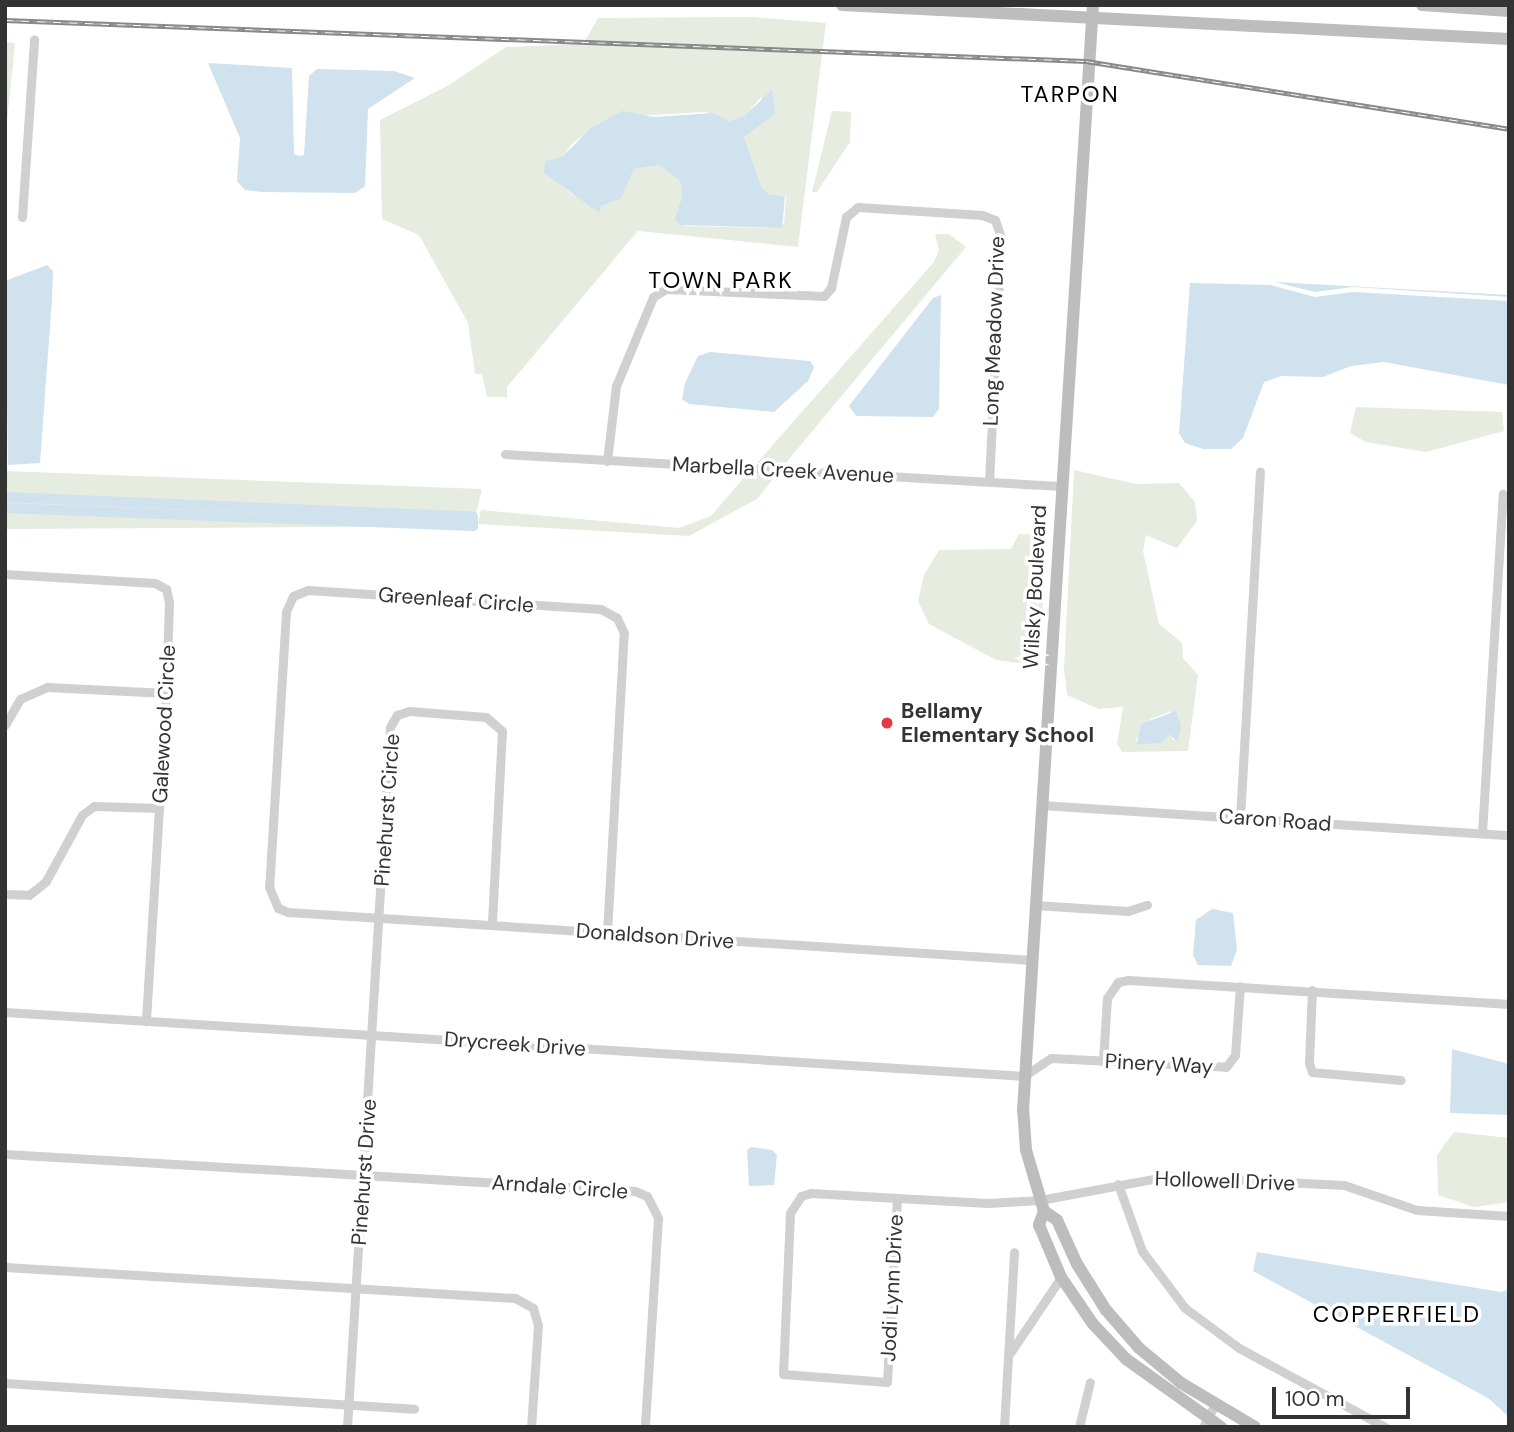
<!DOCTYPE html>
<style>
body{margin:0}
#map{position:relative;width:1514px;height:1432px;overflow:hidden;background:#fff;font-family:"DM Sans",sans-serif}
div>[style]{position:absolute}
.green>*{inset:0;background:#e6ecdf}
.water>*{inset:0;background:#cfe2ee}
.canal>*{height:10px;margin:-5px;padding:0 5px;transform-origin:5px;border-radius:5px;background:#cfe2ee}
.street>*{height:9px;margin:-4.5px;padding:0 4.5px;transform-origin:4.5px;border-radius:4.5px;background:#d0d0d0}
.secondary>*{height:12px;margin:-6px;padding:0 6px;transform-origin:6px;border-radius:6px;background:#bdbdbd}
.rail>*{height:5px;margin-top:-2.5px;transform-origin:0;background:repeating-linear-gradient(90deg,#fff 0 8px,#888 0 16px);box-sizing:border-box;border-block:2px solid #888}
.dots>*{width:19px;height:19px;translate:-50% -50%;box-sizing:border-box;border:4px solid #fff;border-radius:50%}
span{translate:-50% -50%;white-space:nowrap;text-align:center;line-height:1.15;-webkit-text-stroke:7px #fff;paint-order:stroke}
.street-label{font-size:21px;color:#333}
.poi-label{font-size:21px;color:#333;font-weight:700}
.left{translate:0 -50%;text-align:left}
.neighbourhood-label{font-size:23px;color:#000;letter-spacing:2px}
.frame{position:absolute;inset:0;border:7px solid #333;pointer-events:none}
.scale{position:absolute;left:1272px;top:1387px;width:138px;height:32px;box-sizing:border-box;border:4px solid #333;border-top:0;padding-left:9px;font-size:21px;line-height:24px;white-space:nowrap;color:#333;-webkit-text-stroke:5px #fff;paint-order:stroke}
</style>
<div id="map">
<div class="green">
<i style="clip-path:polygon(evenodd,753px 17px,826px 23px,798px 247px,638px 231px,507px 387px,507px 397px,487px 397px,482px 374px,475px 374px,468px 323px,419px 235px,382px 219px,380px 120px,449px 85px,506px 47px,583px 44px,598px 18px,753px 17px,762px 96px,753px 128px,744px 137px,762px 188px,769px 194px,786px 196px,784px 224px,769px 228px,686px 226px,676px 219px,682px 197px,680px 181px,659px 165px,634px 169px,621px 199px,601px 206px,573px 195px,553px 179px,553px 159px,563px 156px,572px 144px,598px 124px,617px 117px,706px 112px,729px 121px,743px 118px,762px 96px)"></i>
<i style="clip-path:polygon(5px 42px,15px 43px,5px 142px)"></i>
<i style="clip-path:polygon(832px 111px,851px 112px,850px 142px,817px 192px,812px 192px)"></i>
<i style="clip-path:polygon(935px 234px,949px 234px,966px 247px,785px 464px,757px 463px,934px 262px,939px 250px)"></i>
<i style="clip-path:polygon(1356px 407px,1502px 412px,1504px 431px,1426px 452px,1366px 442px,1350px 433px)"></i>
<i style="clip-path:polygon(evenodd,1074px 470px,1136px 484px,1179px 483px,1195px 502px,1197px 521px,1177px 548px,1146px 535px,1143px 551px,1159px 624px,1182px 643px,1183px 658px,1198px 675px,1188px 751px,1122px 752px,1117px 744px,1123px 707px,1099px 709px,1067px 695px,1064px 669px,1074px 470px,1171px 711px,1175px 741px,1169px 735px,1155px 743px,1136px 741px,1149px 720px,1171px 711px)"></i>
<i style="clip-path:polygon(5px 471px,482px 489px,473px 526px,5px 529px)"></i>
<i style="clip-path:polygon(748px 473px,776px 475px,757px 499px,689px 536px,478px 524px,481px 510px,679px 528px,711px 516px)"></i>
<i style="clip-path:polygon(1019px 534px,1046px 535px,1041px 645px,1021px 663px,996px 660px,929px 624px,918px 601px,924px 575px,939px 550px,1011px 549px)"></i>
<i style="clip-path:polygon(1454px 1132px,1509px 1138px,1509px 1202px,1474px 1207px,1438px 1195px,1437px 1155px)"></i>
</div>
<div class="water">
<i style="clip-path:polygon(208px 63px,292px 68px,294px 154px,299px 156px,304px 155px,309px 76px,317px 69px,394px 71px,415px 78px,368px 109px,365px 186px,355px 193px,262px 192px,245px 190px,237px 181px,240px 138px)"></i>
<i style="clip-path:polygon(772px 90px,775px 114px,744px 137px,762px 188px,769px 194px,785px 196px,782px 228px,680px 225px,675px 219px,682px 197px,680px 181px,659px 165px,634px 169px,621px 199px,601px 206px,599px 213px,544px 173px,545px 161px,563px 156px,591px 128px,622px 111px,654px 117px,713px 113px,729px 121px,743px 117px)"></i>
<i style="clip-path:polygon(47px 265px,53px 271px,52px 299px,40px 463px,8px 465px,5px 281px)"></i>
<i style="clip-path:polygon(1275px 282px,1509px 295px,1509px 297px,1353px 287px,1315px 292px)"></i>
<i style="clip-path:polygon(1190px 283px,1270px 285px,1315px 297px,1353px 292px,1509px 301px,1509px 385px,1384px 362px,1351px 366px,1323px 377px,1281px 376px,1264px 382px,1243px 438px,1231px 449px,1203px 449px,1185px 443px,1179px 433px)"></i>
<i style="clip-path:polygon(941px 295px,939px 409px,933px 417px,856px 416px,849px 406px,933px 298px)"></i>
<i style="clip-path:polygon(710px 352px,810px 361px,814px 367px,808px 381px,774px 412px,689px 404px,682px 399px,685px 383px,698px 356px)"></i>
<i style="clip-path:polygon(1176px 711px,1181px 725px,1178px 741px,1169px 735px,1161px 743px,1137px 744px,1141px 724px)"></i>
<i style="clip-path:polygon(1212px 909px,1233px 913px,1237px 950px,1231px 966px,1198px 965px,1193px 955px,1196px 920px)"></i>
<i style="clip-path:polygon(1452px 1049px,1509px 1064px,1509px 1115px,1450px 1113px)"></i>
<i style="clip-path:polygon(751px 1147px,772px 1150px,777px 1155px,774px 1185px,749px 1186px,747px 1150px)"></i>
<i style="clip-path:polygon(1257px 1252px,1501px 1292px,1509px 1289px,1509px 1417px,1488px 1398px,1253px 1271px)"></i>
</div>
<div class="canal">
<i style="left:5px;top:497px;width:468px;rotate:2.4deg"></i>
<i style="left:473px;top:517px;width:9px;rotate:90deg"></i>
<i style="left:473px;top:526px;width:468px;rotate:-177.8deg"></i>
</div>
<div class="street">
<i style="left:22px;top:217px;width:178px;rotate:-86.1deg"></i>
<i style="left:505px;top:454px;width:556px;rotate:3.3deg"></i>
<i style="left:607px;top:461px;width:76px;rotate:-83.2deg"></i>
<i style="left:616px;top:386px;width:96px;rotate:-67.4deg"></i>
<i style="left:653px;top:297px;width:15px;rotate:-32deg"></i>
<i style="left:666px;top:289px;width:158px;rotate:2.5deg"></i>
<i style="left:824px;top:296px;width:11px;rotate:-49deg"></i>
<i style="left:831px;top:288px;width:73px;rotate:-78.1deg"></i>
<i style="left:846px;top:217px;width:16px;rotate:-40deg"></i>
<i style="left:858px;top:207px;width:124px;rotate:3.7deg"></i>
<i style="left:982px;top:215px;width:14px;rotate:21deg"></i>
<i style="left:995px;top:220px;width:18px;rotate:71deg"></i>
<i style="left:1001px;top:237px;width:243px;rotate:92.8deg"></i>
<i style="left:5px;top:574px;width:150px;rotate:3.4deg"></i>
<i style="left:155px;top:583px;width:13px;rotate:29deg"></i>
<i style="left:166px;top:589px;width:13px;rotate:77deg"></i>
<i style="left:169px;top:602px;width:91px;rotate:91.9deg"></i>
<i style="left:166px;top:693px;width:329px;rotate:93.5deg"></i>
<i style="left:5px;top:725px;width:30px;rotate:-60deg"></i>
<i style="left:20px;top:699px;width:30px;rotate:-24deg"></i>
<i style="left:47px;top:687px;width:119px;rotate:2.9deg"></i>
<i style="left:1041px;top:805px;width:469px;rotate:3.7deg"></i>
<i style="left:1240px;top:818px;width:347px;rotate:-86.7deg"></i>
<i style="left:1482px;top:833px;width:340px;rotate:-86.5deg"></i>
<i style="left:5px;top:894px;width:24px;rotate:2deg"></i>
<i style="left:29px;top:895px;width:22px;rotate:-39deg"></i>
<i style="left:46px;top:881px;width:75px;rotate:-61.4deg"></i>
<i style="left:82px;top:815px;width:15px;rotate:-37deg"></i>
<i style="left:94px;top:806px;width:65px;rotate:1.8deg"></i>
<i style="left:1035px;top:905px;width:93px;rotate:3.7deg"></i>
<i style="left:1128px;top:911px;width:20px;rotate:-18deg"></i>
<i style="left:607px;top:933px;width:300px;rotate:-86.8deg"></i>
<i style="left:624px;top:633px;width:17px;rotate:-115deg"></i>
<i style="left:617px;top:618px;width:18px;rotate:-151deg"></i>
<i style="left:601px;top:609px;width:294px;rotate:-176.3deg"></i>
<i style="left:308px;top:590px;width:16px;rotate:158deg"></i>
<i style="left:293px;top:596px;width:17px;rotate:114deg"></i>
<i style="left:286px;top:612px;width:276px;rotate:93.5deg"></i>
<i style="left:269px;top:887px;width:23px;rotate:67deg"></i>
<i style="left:278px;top:908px;width:11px;rotate:22deg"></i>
<i style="left:288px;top:912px;width:746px;rotate:3.69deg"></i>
<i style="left:1312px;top:990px;width:73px;rotate:92.4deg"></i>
<i style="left:1309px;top:1063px;width:9px;rotate:72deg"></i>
<i style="left:1312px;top:1072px;width:89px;rotate:5.1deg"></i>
<i style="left:5px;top:1012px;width:1021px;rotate:3.59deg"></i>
<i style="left:1024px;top:1076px;width:32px;rotate:-34deg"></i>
<i style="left:1051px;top:1058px;width:175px;rotate:2.9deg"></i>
<i style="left:1226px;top:1067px;width:15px;rotate:-53deg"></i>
<i style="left:1235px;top:1055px;width:69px;rotate:-85.9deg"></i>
<i style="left:1103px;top:1061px;width:63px;rotate:-86.4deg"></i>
<i style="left:1107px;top:998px;width:19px;rotate:-55deg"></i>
<i style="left:1118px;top:982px;width:10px;rotate:-11deg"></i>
<i style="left:1128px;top:980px;width:382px;rotate:3.6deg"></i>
<i style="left:5px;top:1154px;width:631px;rotate:3.36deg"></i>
<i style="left:635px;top:1191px;width:13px;rotate:23deg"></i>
<i style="left:647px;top:1196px;width:25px;rotate:63deg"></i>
<i style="left:658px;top:1218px;width:209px;rotate:93.6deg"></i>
<i style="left:1118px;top:1184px;width:71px;rotate:70.3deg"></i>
<i style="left:1142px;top:1251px;width:71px;rotate:53deg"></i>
<i style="left:1185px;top:1308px;width:67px;rotate:36.5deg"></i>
<i style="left:1239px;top:1348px;width:166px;rotate:28.4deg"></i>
<i style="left:811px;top:1193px;width:86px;rotate:3.3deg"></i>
<i style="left:897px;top:1198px;width:184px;rotate:93.1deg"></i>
<i style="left:887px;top:1382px;width:104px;rotate:-175.6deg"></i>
<i style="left:783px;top:1374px;width:161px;rotate:-87.5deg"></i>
<i style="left:790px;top:1213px;width:20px;rotate:-57deg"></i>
<i style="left:801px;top:1196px;width:10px;rotate:-17deg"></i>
<i style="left:897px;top:1198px;width:91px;rotate:3.1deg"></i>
<i style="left:988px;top:1203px;width:52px;rotate:-3.3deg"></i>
<i style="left:1040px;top:1200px;width:132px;rotate:-10.5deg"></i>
<i style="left:1170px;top:1176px;width:174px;rotate:3deg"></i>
<i style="left:1344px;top:1185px;width:77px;rotate:18.9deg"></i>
<i style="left:1417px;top:1210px;width:92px;rotate:3.7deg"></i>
<i style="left:5px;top:1267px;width:511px;rotate:3.48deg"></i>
<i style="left:515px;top:1298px;width:21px;rotate:29deg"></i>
<i style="left:533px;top:1308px;width:18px;rotate:74deg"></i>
<i style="left:538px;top:1325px;width:102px;rotate:93.9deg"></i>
<i style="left:1010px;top:1353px;width:92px;rotate:-56.1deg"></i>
<i style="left:5px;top:1383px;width:410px;rotate:3.6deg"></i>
<i style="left:347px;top:1427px;width:701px;rotate:-86.48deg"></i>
<i style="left:390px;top:727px;width:14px;rotate:-60deg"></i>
<i style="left:397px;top:715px;width:13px;rotate:-18deg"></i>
<i style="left:409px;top:711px;width:77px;rotate:4.5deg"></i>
<i style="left:486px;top:717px;width:21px;rotate:41deg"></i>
<i style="left:502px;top:731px;width:194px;rotate:93deg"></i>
<i style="left:1004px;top:1427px;width:175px;rotate:-86.7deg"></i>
<i style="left:1079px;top:1427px;width:46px;rotate:-76.3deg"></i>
<i style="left:1203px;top:1427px;width:24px;rotate:-62deg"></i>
</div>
<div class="secondary">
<i style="left:842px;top:5px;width:668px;rotate:2.92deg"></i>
<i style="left:1422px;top:5px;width:87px;rotate:3.9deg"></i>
<i style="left:1044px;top:1211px;width:64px;rotate:-106.4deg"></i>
<i style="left:1026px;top:1150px;width:39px;rotate:-94deg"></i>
<i style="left:1023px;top:1111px;width:1108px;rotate:-86.38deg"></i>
<i style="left:1044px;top:1211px;width:16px;rotate:35deg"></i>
<i style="left:1057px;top:1220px;width:48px;rotate:65.6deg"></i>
<i style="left:1077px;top:1264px;width:54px;rotate:57.8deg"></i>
<i style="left:1106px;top:1310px;width:50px;rotate:49deg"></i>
<i style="left:1139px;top:1348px;width:55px;rotate:39.8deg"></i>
<i style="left:1181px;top:1383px;width:86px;rotate:30.7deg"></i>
<i style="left:1044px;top:1211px;width:15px;rotate:110deg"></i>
<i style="left:1039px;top:1225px;width:56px;rotate:67.1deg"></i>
<i style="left:1061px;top:1277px;width:57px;rotate:55.8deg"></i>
<i style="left:1093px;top:1324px;width:48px;rotate:46.7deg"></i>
<i style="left:1126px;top:1359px;width:117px;rotate:35.6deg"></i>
</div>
<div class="rail">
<i style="left:5px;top:20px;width:1082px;rotate:2.17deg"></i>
<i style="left:1086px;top:61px;width:428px;rotate:9.1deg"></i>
</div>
<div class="dots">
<i style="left:887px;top:723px;background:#e63946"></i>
</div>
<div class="street-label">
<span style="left:994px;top:331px;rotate:-88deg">Long Meadow Drive</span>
<span style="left:783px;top:470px;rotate:3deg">Marbella Creek Avenue</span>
<span style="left:1035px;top:587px;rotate:-87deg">Wilsky Boulevard</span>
<span style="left:456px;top:600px;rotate:4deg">Greenleaf Circle</span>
<span style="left:164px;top:724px;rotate:-87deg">Galewood Circle</span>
<span style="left:387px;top:810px;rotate:-86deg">Pinehurst Circle</span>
<span style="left:1275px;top:820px;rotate:4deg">Caron Road</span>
<span style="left:655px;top:936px;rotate:4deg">Donaldson Drive</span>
<span style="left:515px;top:1044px;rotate:4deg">Drycreek Drive</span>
<span style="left:1159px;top:1064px;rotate:3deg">Pinery Way</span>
<span style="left:364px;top:1172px;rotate:-86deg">Pinehurst Drive</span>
<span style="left:1225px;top:1181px;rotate:2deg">Hollowell Drive</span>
<span style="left:560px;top:1187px;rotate:4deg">Arndale Circle</span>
<span style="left:892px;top:1288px;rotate:-87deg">Jodi Lynn Drive</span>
</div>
<div class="poi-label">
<span class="left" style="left:901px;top:723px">Bellamy<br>Elementary School</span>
</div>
<div class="neighbourhood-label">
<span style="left:1070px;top:94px">TARPON</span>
<span style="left:721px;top:280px">TOWN PARK</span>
<span style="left:1397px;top:1314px">COPPERFIELD</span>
</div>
<div class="frame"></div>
<div class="scale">100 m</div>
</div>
